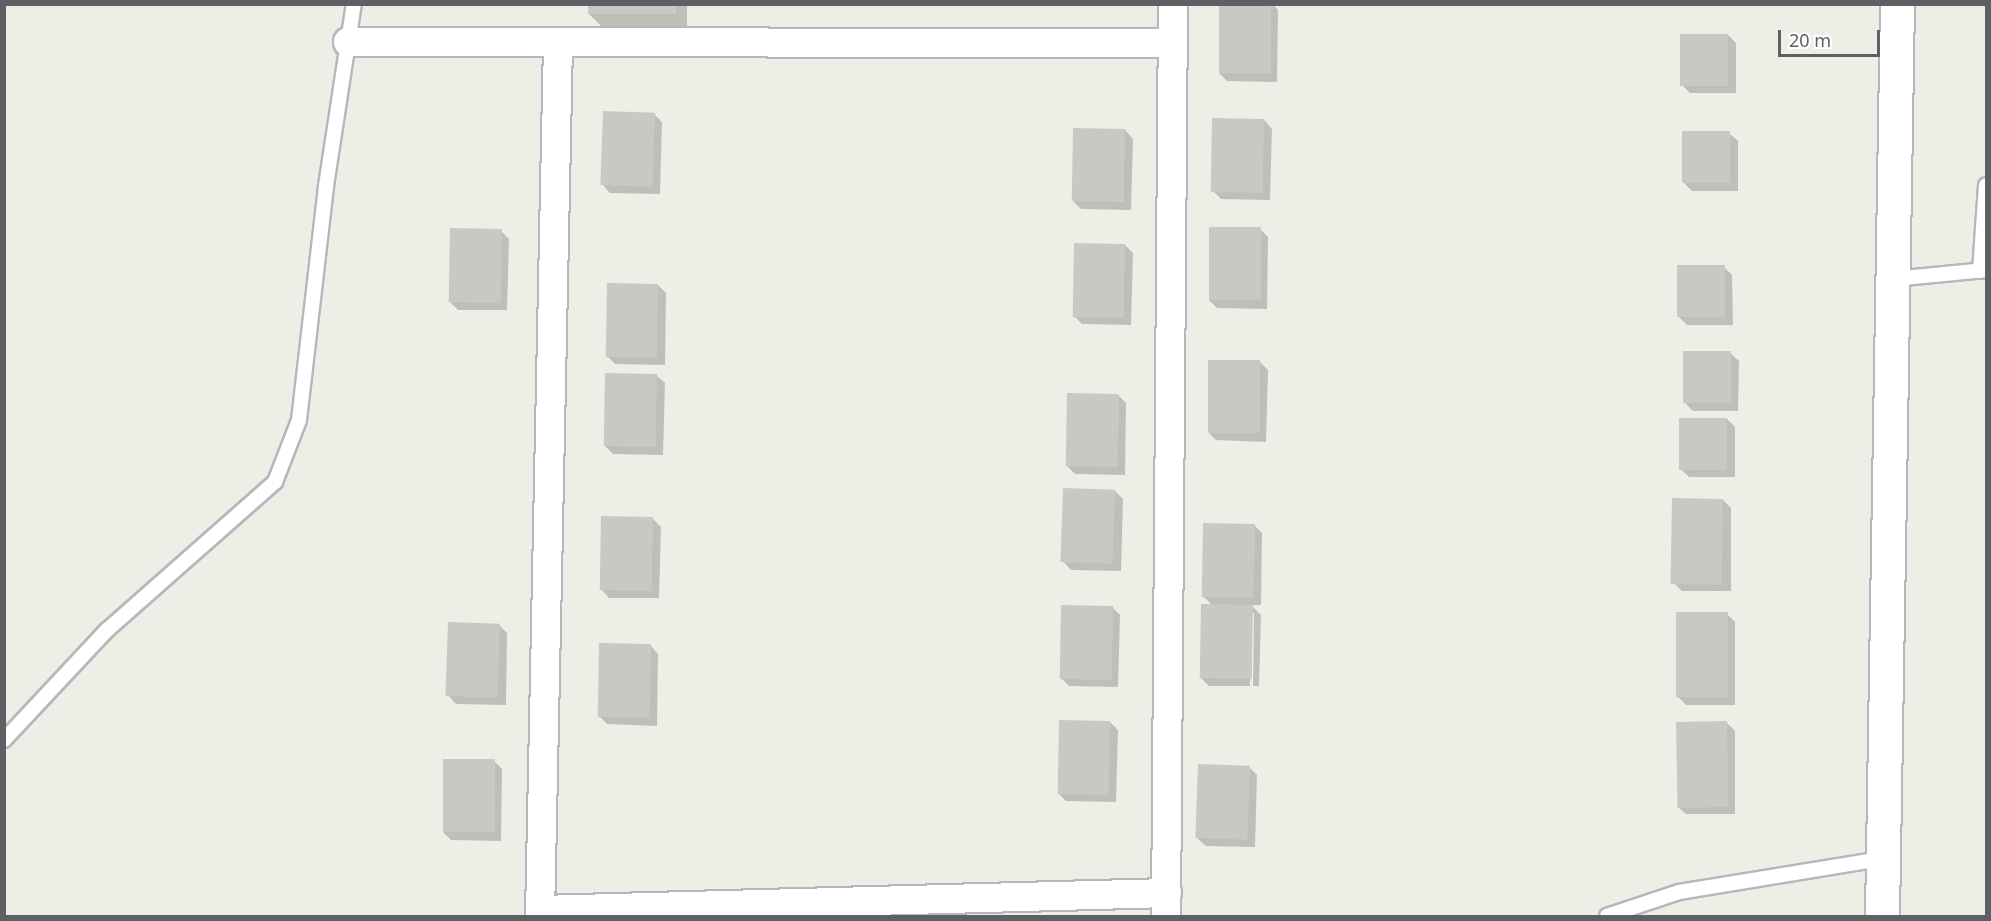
<!DOCTYPE html>
<style>
body{margin:0}
#map{position:relative;width:1991px;height:921px;overflow:hidden;background:#efeee6;font-family:"Noto Sans",sans-serif}
div>[style]{position:absolute}
.shadow>*{inset:0;background:#0003}
.building>*{inset:0;background:#cac8c2;transform-origin:0 0}
.roads{filter:drop-shadow(2px 0 #b6b7bc) drop-shadow(-2px 0 #b6b7bc) drop-shadow(0 2px #b6b7bc) drop-shadow(0 -2px #b6b7bc)}
.service>*{height:14px;margin:-7px;padding:0 7px;transform-origin:7px;border-radius:7px;background:#fff}
.minor>*{height:28px;margin:-14px;padding:0 14px;transform-origin:14px;border-radius:14px;background:#fff}
.tertiary>*{height:33px;margin:-16.5px;padding:0 16.5px;transform-origin:16.5px;border-radius:16.5px;background:#fff}
span{translate:-50% -50%;white-space:nowrap;text-align:center;line-height:1.15;-webkit-text-stroke:4.5px #fff;paint-order:stroke}
.frame{position:absolute;inset:0;border:6px solid #5d6065;pointer-events:none}
.scale{position:absolute;left:1778px;top:30px;width:102px;height:27px;box-sizing:border-box;border:3px solid #5d6065;border-top:0;padding-left:8px;font-size:18px;line-height:21px;white-space:nowrap;color:#5d6065;-webkit-text-stroke:4px #fff;paint-order:stroke}
</style>
<div id="map">
<div class="shadow">
<i style="clip-path:polygon(589px 4px,687px 4px,687px 26px,601px 26px,589px 14px)"></i>
<i style="clip-path:polygon(1220px 4px,1273px 4px,1278px 10px,1277px 82px,1227px 81px,1219px 73px)"></i>
<i style="clip-path:polygon(1728px 35px,1736px 43px,1736px 93px,1690px 93px,1682px 85px)"></i>
<i style="clip-path:polygon(654px 114px,662px 122px,660px 194px,610px 193px,602px 184px)"></i>
<i style="clip-path:polygon(1264px 120px,1272px 129px,1270px 200px,1221px 199px,1213px 191px)"></i>
<i style="clip-path:polygon(1125px 130px,1133px 139px,1131px 210px,1081px 209px,1073px 201px)"></i>
<i style="clip-path:polygon(1729px 133px,1738px 141px,1738px 191px,1692px 191px,1684px 183px)"></i>
<i style="clip-path:polygon(1260px 229px,1268px 237px,1267px 309px,1217px 308px,1209px 300px)"></i>
<i style="clip-path:polygon(501px 231px,509px 239px,507px 310px,458px 310px,450px 302px)"></i>
<i style="clip-path:polygon(1125px 245px,1133px 253px,1131px 325px,1082px 324px,1074px 316px)"></i>
<i style="clip-path:polygon(1724px 267px,1732px 275px,1733px 325px,1687px 325px,1679px 317px)"></i>
<i style="clip-path:polygon(658px 285px,666px 293px,665px 365px,615px 364px,607px 356px)"></i>
<i style="clip-path:polygon(1730px 353px,1739px 361px,1738px 411px,1693px 411px,1685px 403px)"></i>
<i style="clip-path:polygon(1260px 362px,1268px 370px,1266px 442px,1216px 440px,1208px 432px)"></i>
<i style="clip-path:polygon(656px 375px,665px 383px,663px 455px,613px 454px,605px 446px)"></i>
<i style="clip-path:polygon(1118px 395px,1126px 403px,1125px 475px,1075px 474px,1067px 466px)"></i>
<i style="clip-path:polygon(1727px 419px,1735px 427px,1735px 477px,1689px 477px,1681px 469px)"></i>
<i style="clip-path:polygon(1115px 491px,1123px 499px,1121px 571px,1071px 570px,1063px 561px)"></i>
<i style="clip-path:polygon(1723px 500px,1731px 508px,1731px 591px,1682px 591px,1674px 583px)"></i>
<i style="clip-path:polygon(653px 519px,661px 527px,659px 598px,609px 598px,601px 589px)"></i>
<i style="clip-path:polygon(1254px 525px,1262px 533px,1261px 605px,1251px 605px,1261px 615px,1259px 686px,1253px 686px,1254px 613px,1251px 613px,1250px 686px,1209px 686px,1201px 678px,1213px 606px,1203px 596px)"></i>
<i style="clip-path:polygon(1112px 607px,1120px 615px,1118px 687px,1069px 686px,1061px 678px)"></i>
<i style="clip-path:polygon(1727px 614px,1735px 622px,1735px 705px,1686px 705px,1678px 697px)"></i>
<i style="clip-path:polygon(499px 625px,507px 633px,506px 705px,456px 704px,448px 695px)"></i>
<i style="clip-path:polygon(650px 645px,658px 654px,657px 726px,607px 724px,599px 716px)"></i>
<i style="clip-path:polygon(1110px 722px,1118px 730px,1116px 802px,1066px 801px,1058px 793px)"></i>
<i style="clip-path:polygon(1727px 723px,1735px 731px,1735px 814px,1686px 814px,1677px 806px)"></i>
<i style="clip-path:polygon(494px 761px,502px 769px,501px 841px,451px 840px,443px 832px)"></i>
<i style="clip-path:polygon(1249px 767px,1257px 775px,1255px 847px,1206px 846px,1197px 838px)"></i>
</div>
<div class="building">
<i style="left:588px;top:4px;width:88px;height:10px"></i>
<i style="left:1219px;top:4px;width:52px;height:69px"></i>
<i style="left:1680px;top:34px;width:48px;height:52px"></i>
<i style="left:603px;top:111px;width:52px;height:74px;rotate:2deg"></i>
<i style="left:1212px;top:118px;width:52px;height:74px;rotate:1deg"></i>
<i style="left:1073px;top:128px;width:52px;height:73px;rotate:1deg"></i>
<i style="left:1682px;top:131px;width:48px;height:52px"></i>
<i style="left:1209px;top:227px;width:52px;height:73px"></i>
<i style="left:450px;top:228px;width:52px;height:74px;rotate:1deg"></i>
<i style="left:1074px;top:243px;width:51px;height:74px;rotate:1deg"></i>
<i style="left:1677px;top:265px;width:48px;height:52px"></i>
<i style="left:607px;top:283px;width:51px;height:74px;rotate:1deg"></i>
<i style="left:1731px;top:351px;width:52px;height:48px;rotate:90deg"></i>
<i style="left:1208px;top:360px;width:52px;height:73px"></i>
<i style="left:605px;top:373px;width:52px;height:73px;rotate:1deg"></i>
<i style="left:1067px;top:393px;width:52px;height:73px;rotate:1deg"></i>
<i style="left:1679px;top:418px;width:48px;height:52px"></i>
<i style="left:1063px;top:488px;width:52px;height:74px;rotate:2deg"></i>
<i style="left:1672px;top:498px;width:51px;height:86px;rotate:1deg"></i>
<i style="left:601px;top:516px;width:52px;height:74px;rotate:1deg"></i>
<i style="left:1203px;top:523px;width:52px;height:74px;rotate:1deg"></i>
<i style="left:1201px;top:604px;width:52px;height:74px;rotate:1deg"></i>
<i style="left:1061px;top:605px;width:52px;height:74px;rotate:1deg"></i>
<i style="left:1728px;top:612px;width:85px;height:52px;rotate:90deg"></i>
<i style="left:448px;top:622px;width:52px;height:74px;rotate:2deg"></i>
<i style="left:599px;top:643px;width:52px;height:74px;rotate:1deg"></i>
<i style="left:1059px;top:720px;width:51px;height:74px;rotate:1deg"></i>
<i style="left:1727px;top:721px;width:86px;height:51px;rotate:89deg"></i>
<i style="left:443px;top:759px;width:52px;height:73px"></i>
<i style="left:1198px;top:764px;width:52px;height:74px;rotate:2deg"></i>
</div>
<div class="roads">
<div class="service">
<i style="left:1980px;top:271px;width:86px;rotate:-86deg"></i>
<i style="left:1893px;top:279px;width:93px;rotate:-5.5deg"></i>
<i style="left:4px;top:740px;width:151px;rotate:-46.9deg"></i>
<i style="left:107px;top:630px;width:224px;rotate:-41.4deg"></i>
<i style="left:275px;top:482px;width:66px;rotate:-68.8deg"></i>
<i style="left:299px;top:420px;width:236px;rotate:-83.4deg"></i>
<i style="left:326px;top:186px;width:184px;rotate:-81.3deg"></i>
<i style="left:1607px;top:916px;width:76px;rotate:-18.4deg"></i>
<i style="left:1679px;top:892px;width:205px;rotate:-9.3deg"></i>
</div>
<div class="minor">
<i style="left:348px;top:42px;width:824px;rotate:0.07deg"></i>
<i style="left:540px;top:910px;width:627px;rotate:-1.55deg"></i>
<i style="left:540px;top:916px;width:874px;rotate:-88.82deg"></i>
<i style="left:1166px;top:916px;width:912px;rotate:-89.56deg"></i>
</div>
<div class="tertiary">
<i style="left:1882px;top:916px;width:912px;rotate:-89.06deg"></i>
</div>
</div>
<div class="frame"></div>
<div class="scale">20 m</div>
</div>
